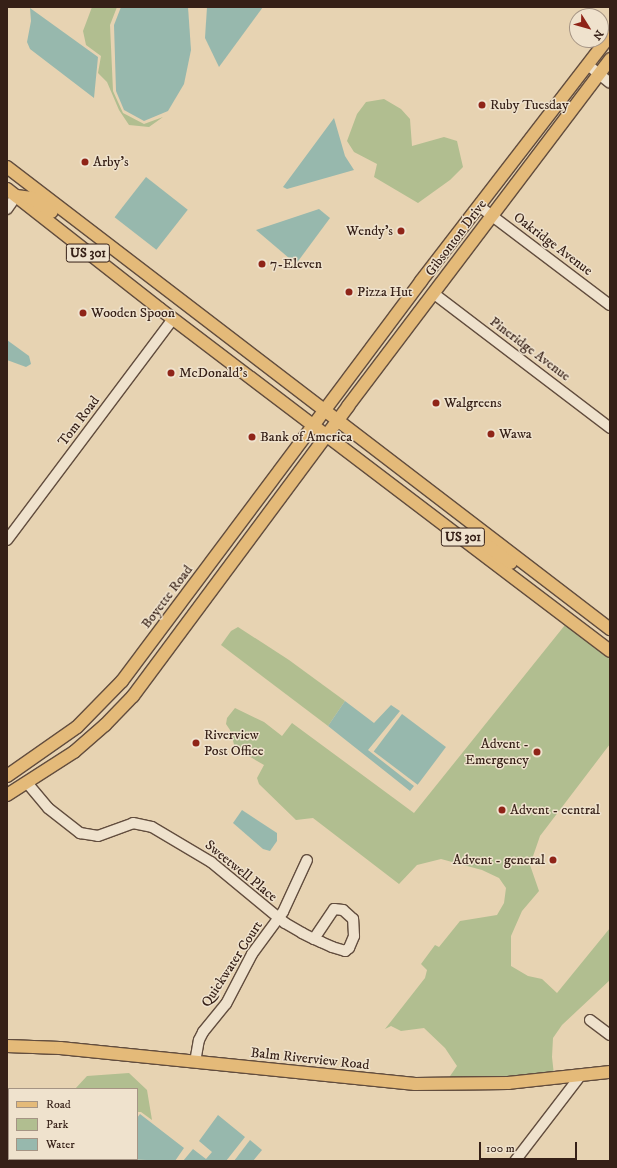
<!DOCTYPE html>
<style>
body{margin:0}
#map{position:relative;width:617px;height:1168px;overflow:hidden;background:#e7d3b2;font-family:"IM FELL DW Pica",serif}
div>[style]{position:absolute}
.green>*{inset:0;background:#b1be90}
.water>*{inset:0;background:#97b8ad;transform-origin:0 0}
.roads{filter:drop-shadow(1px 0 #624d3e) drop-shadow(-1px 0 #624d3e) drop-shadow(0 1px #624d3e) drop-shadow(0 -1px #624d3e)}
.minor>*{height:10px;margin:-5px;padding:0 5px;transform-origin:5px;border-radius:5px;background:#efe2cd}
.major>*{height:12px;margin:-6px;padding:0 6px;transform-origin:6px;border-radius:6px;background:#e4ba79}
.dots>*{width:11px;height:11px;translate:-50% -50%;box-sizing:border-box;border:2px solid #efe2cd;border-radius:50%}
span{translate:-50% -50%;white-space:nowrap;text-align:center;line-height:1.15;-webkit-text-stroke:3px #efe2cd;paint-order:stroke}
.shield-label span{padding:1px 3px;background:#efe2cd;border:1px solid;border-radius:3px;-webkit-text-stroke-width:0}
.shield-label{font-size:13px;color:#362017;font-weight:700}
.poi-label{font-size:14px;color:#362017}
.left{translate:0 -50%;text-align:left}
.right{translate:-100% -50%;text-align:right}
.street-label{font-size:14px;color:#362017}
.frame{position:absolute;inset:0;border:8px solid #362017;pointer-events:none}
.legend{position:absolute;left:8px;top:1088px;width:130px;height:72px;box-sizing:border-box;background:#efe2cd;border:1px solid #a59484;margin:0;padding:5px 7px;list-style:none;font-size:12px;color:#362017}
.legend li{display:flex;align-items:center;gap:8px;height:20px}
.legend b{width:20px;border:1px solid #a59484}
.north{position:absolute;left:569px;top:8px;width:40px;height:40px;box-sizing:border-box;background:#efe2cd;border:1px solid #a59484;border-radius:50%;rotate:127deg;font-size:11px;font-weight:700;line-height:16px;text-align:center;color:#362017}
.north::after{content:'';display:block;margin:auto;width:14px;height:18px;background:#8f2418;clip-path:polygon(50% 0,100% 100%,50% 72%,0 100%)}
.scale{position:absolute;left:479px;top:1142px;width:98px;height:18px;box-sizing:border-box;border:2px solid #362017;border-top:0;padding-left:5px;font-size:12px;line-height:14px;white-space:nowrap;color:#362017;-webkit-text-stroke:3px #efe2cd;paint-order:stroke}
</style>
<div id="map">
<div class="green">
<i style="clip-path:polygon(92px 7px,117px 7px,110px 25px,113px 91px,123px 113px,144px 124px,163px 117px,149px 127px,129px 125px,119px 110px,107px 82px,98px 73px,101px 56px,86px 45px,83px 31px)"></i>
<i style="clip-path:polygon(384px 99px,401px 109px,410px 119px,412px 146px,444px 137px,457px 141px,463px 167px,450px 180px,418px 203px,374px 177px,377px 164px,354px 152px,347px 141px,357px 114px,366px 102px)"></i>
<i style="clip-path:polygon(565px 625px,610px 659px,610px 744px,540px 836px,530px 865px,539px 891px,522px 911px,511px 936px,511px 966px,528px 976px,542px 979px,557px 993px,610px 928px,610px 980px,562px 1025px,553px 1038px,552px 1057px,554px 1075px,508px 1080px,448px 1079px,457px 1066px,445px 1048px,424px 1028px,401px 1031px,391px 1026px,385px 1029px,425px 978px,427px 970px,421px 964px,435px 945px,439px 947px,460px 921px,497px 915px,504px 903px,506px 888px,499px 878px,482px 870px,441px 859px,417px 865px,399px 884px,313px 818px,296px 820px,259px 784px,257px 778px,264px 765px,235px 748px,230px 730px,226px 724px,227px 718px,235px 708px,264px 722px,282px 736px,292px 723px,414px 813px)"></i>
<i style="clip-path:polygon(238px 627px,289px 660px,345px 701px,328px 726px,221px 645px,231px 631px)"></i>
<i style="clip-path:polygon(129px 1073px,147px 1090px,152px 1120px,141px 1112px,137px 1112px,137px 1089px,75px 1089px,87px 1076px)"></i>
<i style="clip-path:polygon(7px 1120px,9px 1120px,9px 1159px,105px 1159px,7px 1161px)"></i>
</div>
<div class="water">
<i style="clip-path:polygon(121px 7px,188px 7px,191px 50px,184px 84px,168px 111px,144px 121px,124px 110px,116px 91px,114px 25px)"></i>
<i style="clip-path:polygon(207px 7px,263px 7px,219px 67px,205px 38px)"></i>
<i style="clip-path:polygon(30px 8px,98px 57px,94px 98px,30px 49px,27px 42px,31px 21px)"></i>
<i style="clip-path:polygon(334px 118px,345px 156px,354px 170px,287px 189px,283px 187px)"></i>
<i style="left:146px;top:177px;width:53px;height:51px;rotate:38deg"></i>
<i style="clip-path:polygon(319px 209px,330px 218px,296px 264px,256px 230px)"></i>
<i style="clip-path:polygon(7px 340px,29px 356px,31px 364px,26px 367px,7px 360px)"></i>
<i style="clip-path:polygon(345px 701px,374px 723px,391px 705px,400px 711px,368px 750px,414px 786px,410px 791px,328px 726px)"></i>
<i style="left:402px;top:714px;width:55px;height:47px;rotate:37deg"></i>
<i style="clip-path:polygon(242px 810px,277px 833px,277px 841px,270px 851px,263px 849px,233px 823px)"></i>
<i style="clip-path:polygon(140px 1114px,184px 1148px,175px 1161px,118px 1159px,137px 1159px,137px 1118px)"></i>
<i style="clip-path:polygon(218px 1115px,245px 1137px,226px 1161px,183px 1161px,193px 1149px,206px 1159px,212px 1152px,199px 1141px)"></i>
<i style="clip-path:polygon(250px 1140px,262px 1150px,253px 1161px,234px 1161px)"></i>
</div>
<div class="roads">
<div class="minor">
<i style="left:588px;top:65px;width:28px;rotate:39deg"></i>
<i style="left:479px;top:206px;width:164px;rotate:37.1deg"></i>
<i style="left:7px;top:209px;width:16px;rotate:-55deg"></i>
<i style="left:433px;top:293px;width:223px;rotate:37.3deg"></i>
<i style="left:7px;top:540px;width:276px;rotate:-53.1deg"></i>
<i style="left:28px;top:784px;width:31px;rotate:50deg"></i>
<i style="left:48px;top:808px;width:41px;rotate:38deg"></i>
<i style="left:80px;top:833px;width:18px;rotate:9deg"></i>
<i style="left:98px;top:836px;width:37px;rotate:-20deg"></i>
<i style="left:133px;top:823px;width:19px;rotate:12deg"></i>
<i style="left:152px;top:827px;width:69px;rotate:30.7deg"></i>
<i style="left:211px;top:862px;width:96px;rotate:39.5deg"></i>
<i style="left:285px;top:923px;width:20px;rotate:30deg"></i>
<i style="left:302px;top:933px;width:13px;rotate:27deg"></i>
<i style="left:314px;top:939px;width:8px;rotate:23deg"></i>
<i style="left:321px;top:942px;width:12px;rotate:24deg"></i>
<i style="left:332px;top:947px;width:14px;rotate:17deg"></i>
<i style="left:345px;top:951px;width:5px;rotate:-37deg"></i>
<i style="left:349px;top:948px;width:13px;rotate:-67deg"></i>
<i style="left:354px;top:936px;width:17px;rotate:-93deg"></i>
<i style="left:353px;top:919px;width:13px;rotate:-138deg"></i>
<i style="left:343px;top:910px;width:9px;rotate:-174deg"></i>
<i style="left:334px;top:909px;width:36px;rotate:124deg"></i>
<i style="left:590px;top:1020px;width:25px;rotate:37deg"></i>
<i style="left:195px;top:1062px;width:22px;rotate:-80deg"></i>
<i style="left:199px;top:1040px;width:9px;rotate:-63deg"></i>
<i style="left:203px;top:1032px;width:36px;rotate:-51deg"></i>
<i style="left:226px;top:1004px;width:56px;rotate:-62.5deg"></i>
<i style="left:252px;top:954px;width:52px;rotate:-53.6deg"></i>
<i style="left:283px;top:912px;width:57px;rotate:-65.2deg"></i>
<i style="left:515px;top:1161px;width:108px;rotate:-52.5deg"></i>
</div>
<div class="major">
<i style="left:7px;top:167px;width:760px;rotate:37.46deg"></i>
<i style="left:7px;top:189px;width:194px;rotate:38.1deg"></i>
<i style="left:160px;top:309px;width:565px;rotate:37.23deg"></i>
<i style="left:16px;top:196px;width:16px;rotate:7deg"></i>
<i style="left:32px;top:198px;width:24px;rotate:35deg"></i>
<i style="left:473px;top:535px;width:47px;rotate:36.4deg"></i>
<i style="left:7px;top:776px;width:85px;rotate:-35deg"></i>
<i style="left:77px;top:727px;width:64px;rotate:-45.6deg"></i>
<i style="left:122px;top:681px;width:499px;rotate:-53.2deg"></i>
<i style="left:421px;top:281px;width:309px;rotate:-52.4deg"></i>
<i style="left:7px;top:795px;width:80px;rotate:-32.7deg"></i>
<i style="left:74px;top:752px;width:41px;rotate:-41.1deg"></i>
<i style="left:105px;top:725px;width:40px;rotate:-46deg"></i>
<i style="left:133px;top:696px;width:361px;rotate:-53.4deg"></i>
<i style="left:348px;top:406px;width:435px;rotate:-52.9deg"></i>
<i style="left:7px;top:1046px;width:53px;rotate:2.2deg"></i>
<i style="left:60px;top:1048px;width:357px;rotate:5.8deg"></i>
<i style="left:415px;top:1084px;width:93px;rotate:-0.6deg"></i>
<i style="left:508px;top:1083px;width:103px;rotate:-6.2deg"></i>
</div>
</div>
<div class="dots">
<i style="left:482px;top:105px;background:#8f2418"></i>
<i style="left:85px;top:162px;background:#8f2418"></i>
<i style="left:401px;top:231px;background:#8f2418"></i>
<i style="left:262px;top:264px;background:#8f2418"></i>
<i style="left:349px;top:292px;background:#8f2418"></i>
<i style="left:83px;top:313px;background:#8f2418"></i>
<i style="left:171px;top:373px;background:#8f2418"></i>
<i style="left:436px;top:403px;background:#8f2418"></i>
<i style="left:491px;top:434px;background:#8f2418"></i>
<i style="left:252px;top:437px;background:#8f2418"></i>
<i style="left:196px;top:743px;background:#8f2418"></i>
<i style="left:537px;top:752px;background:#8f2418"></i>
<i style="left:502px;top:810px;background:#8f2418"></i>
<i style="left:553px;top:860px;background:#8f2418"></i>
</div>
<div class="shield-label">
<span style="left:88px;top:253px">US 301</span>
<span style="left:463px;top:537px">US 301</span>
</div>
<div class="poi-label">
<span class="left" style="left:490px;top:105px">Ruby Tuesday</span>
<span class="left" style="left:93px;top:162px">Arby's</span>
<span class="right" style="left:393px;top:231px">Wendy's</span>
<span class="left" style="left:270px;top:264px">7-Eleven</span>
<span class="left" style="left:357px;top:292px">Pizza Hut</span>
<span class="left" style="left:91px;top:313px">Wooden Spoon</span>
<span class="left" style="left:179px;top:373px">McDonald's</span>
<span class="left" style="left:444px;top:403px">Walgreens</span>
<span class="left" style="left:499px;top:434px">Wawa</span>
<span class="left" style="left:260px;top:437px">Bank of America</span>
<span class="left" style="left:204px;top:743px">Riverview<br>Post Office</span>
<span class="right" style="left:529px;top:752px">Advent -<br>Emergency</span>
<span class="left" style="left:510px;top:810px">Advent - central</span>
<span class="right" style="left:545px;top:860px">Advent - general</span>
</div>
<div class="street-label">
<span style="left:456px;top:238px;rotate:-53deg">Gibsonton Drive</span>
<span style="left:553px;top:244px;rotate:37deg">Oakridge Avenue</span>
<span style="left:530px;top:349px;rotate:37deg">Pineridge Avenue</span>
<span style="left:79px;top:421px;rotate:-53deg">Tom Road</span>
<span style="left:167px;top:597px;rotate:-53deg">Boyette Road</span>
<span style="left:241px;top:871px;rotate:39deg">Sweetwell Place</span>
<span style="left:232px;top:964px;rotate:-57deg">Quickwater Court</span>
<span style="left:310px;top:1059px;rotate:6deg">Balm Riverview Road</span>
</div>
<div class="frame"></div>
<ul class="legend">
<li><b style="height:5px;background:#e4ba79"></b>Road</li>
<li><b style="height:11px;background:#b1be90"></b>Park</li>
<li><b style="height:11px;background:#97b8ad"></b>Water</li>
</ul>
<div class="north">N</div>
<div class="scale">100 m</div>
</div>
